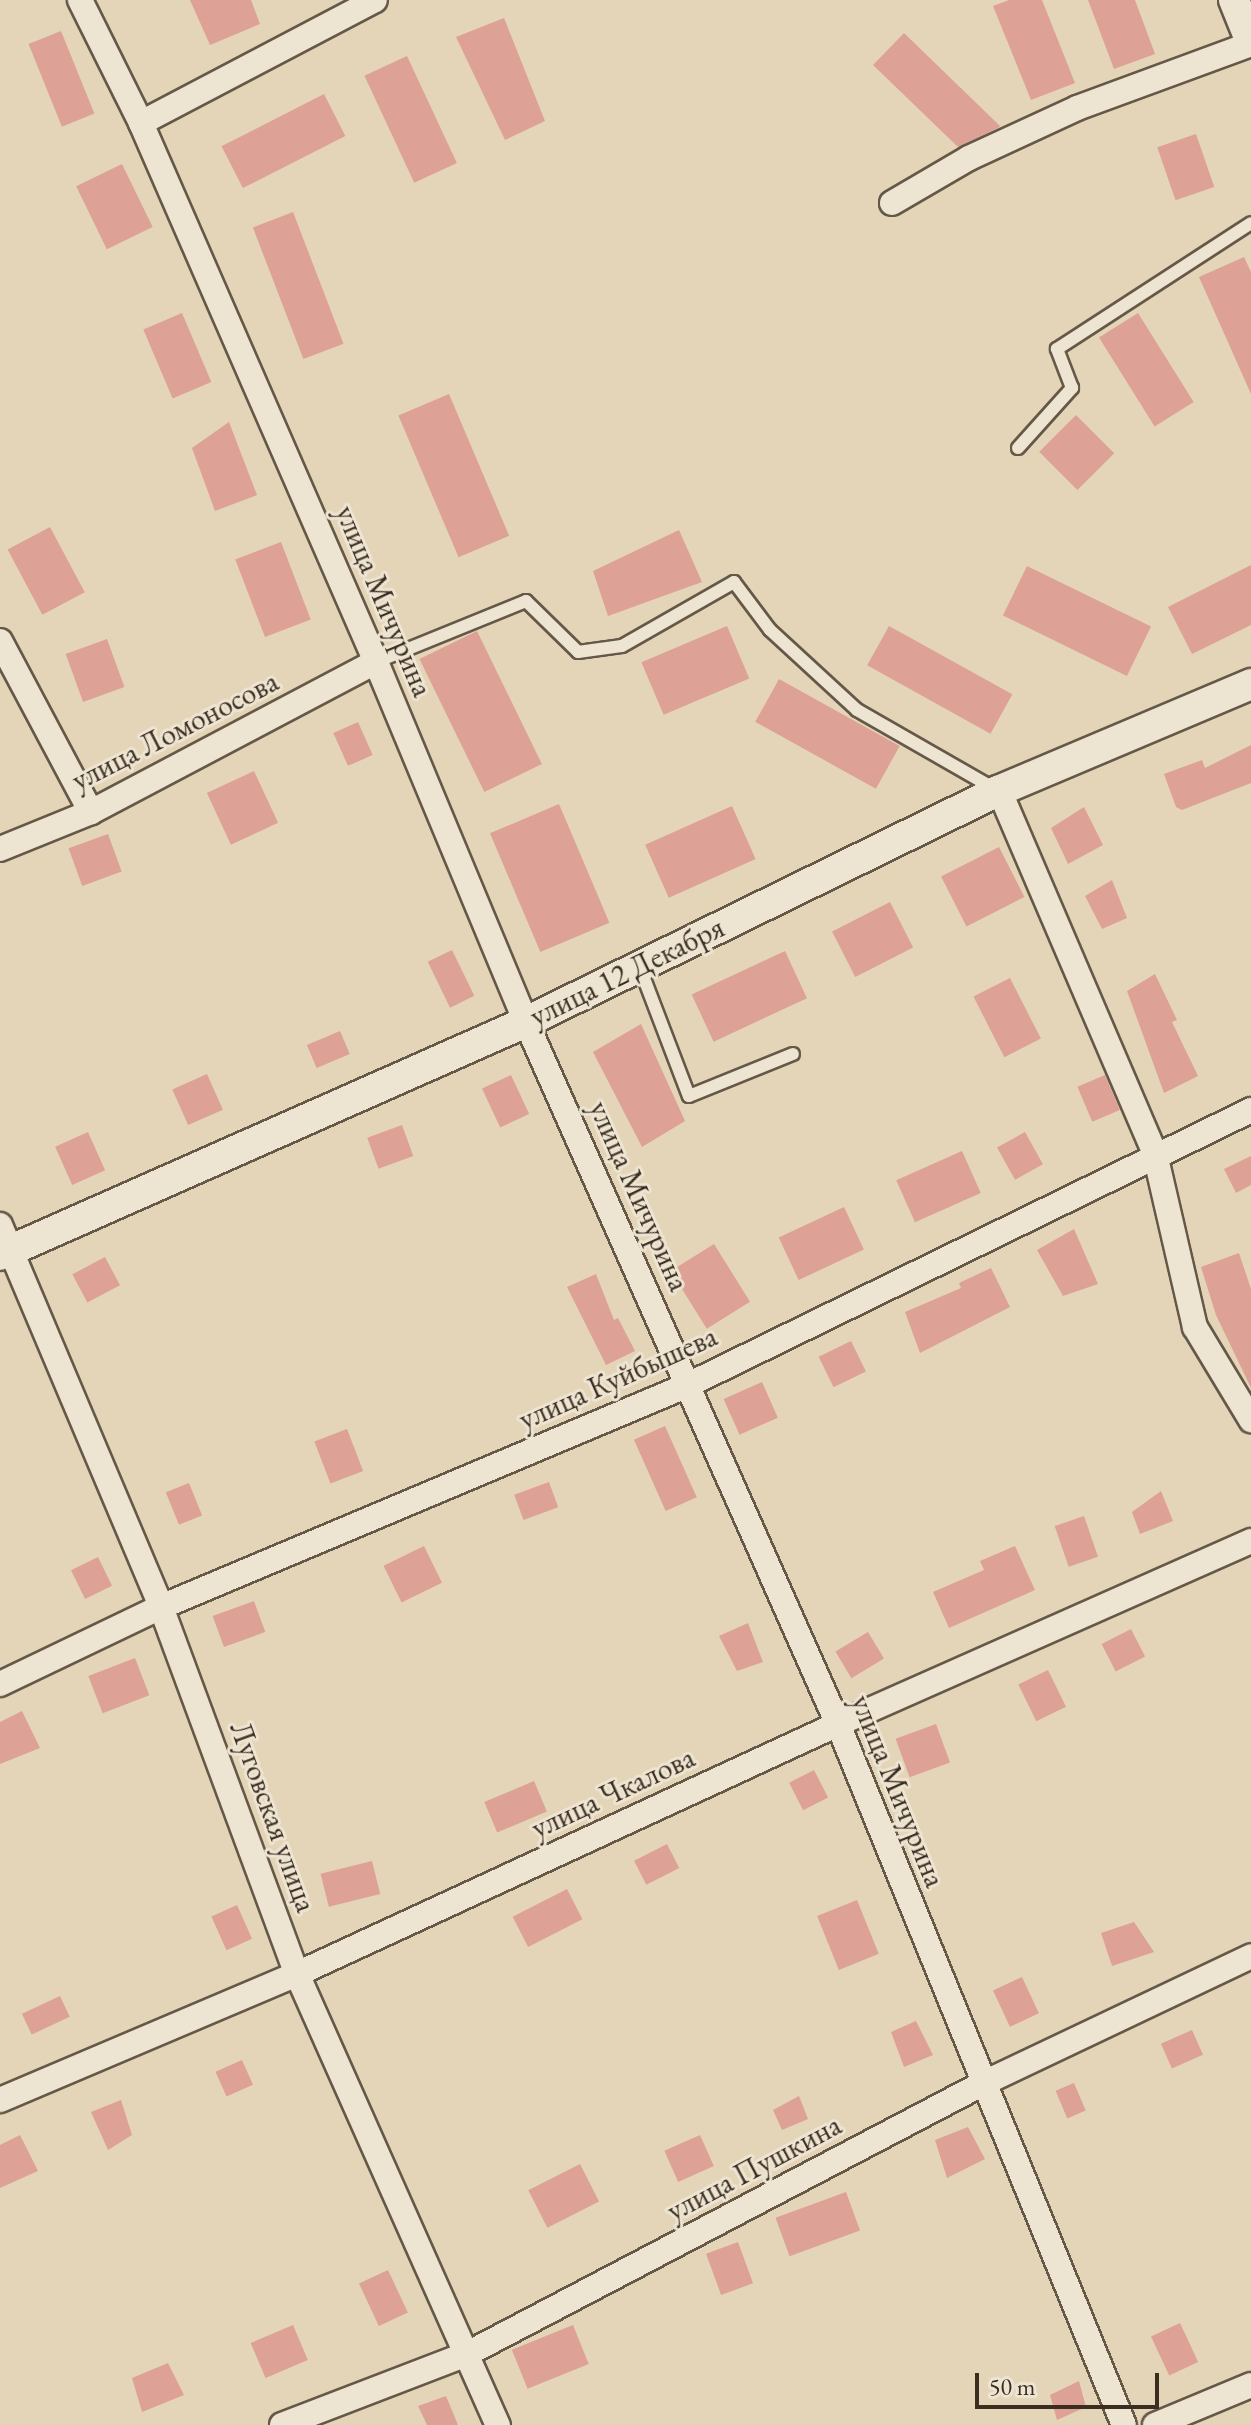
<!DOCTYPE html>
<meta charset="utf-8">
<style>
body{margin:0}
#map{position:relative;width:1251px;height:2425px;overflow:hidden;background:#e4d5b9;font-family:"EB Garamond",serif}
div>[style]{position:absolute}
.building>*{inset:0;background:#dda195;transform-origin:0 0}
.roads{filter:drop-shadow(2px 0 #655847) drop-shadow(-2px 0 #655847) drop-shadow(0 2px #655847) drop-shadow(0 -2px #655847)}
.service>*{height:12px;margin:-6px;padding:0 6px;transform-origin:6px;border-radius:6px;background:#ede4d2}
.minor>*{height:24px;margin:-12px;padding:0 12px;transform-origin:12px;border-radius:12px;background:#ede4d2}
.tertiary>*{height:30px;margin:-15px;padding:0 15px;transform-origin:15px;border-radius:15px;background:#ede4d2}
span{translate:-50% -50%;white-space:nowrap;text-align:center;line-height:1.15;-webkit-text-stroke:6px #ede4d2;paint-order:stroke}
.street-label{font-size:30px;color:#3b2e21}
.scale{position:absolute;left:975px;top:2373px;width:184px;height:36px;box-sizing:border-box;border:4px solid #3b2e21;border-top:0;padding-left:10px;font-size:24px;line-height:28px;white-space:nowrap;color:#3b2e21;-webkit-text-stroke:6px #ede4d2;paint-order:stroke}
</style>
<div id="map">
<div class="building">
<i style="clip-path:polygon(190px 0,251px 0,260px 24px,210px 45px)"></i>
<i style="clip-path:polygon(1009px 0,1042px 0,1075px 83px,1031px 100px,993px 6px)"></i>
<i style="clip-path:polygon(1088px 0,1135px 0,1155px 54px,1114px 69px)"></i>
<i style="clip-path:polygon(504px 18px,545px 121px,505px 140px,456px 37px)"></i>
<i style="left:61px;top:31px;width:89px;height:35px;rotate:68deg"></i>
<i style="clip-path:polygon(904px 33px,1000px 126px,998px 128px,958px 147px,873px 65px)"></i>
<i style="left:407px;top:56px;width:118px;height:47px;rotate:65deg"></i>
<i style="left:324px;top:94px;width:47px;height:115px;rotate:63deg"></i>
<i style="left:1196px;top:134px;width:56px;height:41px;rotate:71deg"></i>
<i style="left:122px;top:164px;width:70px;height:51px;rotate:64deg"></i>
<i style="left:293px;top:212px;width:141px;height:43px;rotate:69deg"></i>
<i style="clip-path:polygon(1244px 257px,1251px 272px,1251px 394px,1199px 277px)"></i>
<i style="left:182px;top:313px;width:75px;height:42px;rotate:67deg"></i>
<i style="left:1138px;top:313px;width:105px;height:46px;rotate:58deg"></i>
<i style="left:449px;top:394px;width:154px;height:55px;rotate:67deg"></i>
<i style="left:1076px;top:415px;width:54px;height:52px;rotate:45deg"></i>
<i style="clip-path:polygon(229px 422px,257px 495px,215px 511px,192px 448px)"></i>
<i style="left:50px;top:527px;width:74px;height:48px;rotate:62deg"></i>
<i style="clip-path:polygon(679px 530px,702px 582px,608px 616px,593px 571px)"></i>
<i style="left:281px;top:542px;width:83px;height:49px;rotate:69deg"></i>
<i style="clip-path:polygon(1251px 565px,1251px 625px,1192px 654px,1168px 607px)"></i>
<i style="left:1027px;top:566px;width:138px;height:55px;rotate:26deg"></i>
<i style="left:727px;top:626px;width:57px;height:93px;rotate:67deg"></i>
<i style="left:889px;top:626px;width:141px;height:45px;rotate:29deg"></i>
<i style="left:477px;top:631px;width:148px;height:64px;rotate:64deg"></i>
<i style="left:107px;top:639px;width:51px;height:44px;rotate:70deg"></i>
<i style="left:779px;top:679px;width:138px;height:49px;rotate:29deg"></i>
<i style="left:358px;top:722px;width:36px;height:27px;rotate:66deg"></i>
<i style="clip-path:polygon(1251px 745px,1251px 783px,1182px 810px,1176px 807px,1164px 774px,1202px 760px,1205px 768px)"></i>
<i style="left:254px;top:771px;width:57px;height:52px;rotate:65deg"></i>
<i style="left:559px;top:804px;width:129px;height:75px;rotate:67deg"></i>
<i style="left:732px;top:806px;width:58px;height:95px;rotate:66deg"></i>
<i style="clip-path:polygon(1084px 807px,1103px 845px,1068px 864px,1051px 828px)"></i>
<i style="left:108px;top:834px;width:40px;height:42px;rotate:70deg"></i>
<i style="left:999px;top:847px;width:56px;height:65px;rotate:63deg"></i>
<i style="clip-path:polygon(1112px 880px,1127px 918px,1102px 929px,1085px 896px)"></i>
<i style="left:890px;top:902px;width:51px;height:65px;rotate:63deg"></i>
<i style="left:452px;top:950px;width:51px;height:27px;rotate:64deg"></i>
<i style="left:785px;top:951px;width:52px;height:103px;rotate:65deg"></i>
<i style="clip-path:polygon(1155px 974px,1177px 1020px,1172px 1022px,1198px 1076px,1164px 1093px,1127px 991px)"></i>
<i style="left:1010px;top:978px;width:68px;height:41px;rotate:63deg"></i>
<i style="clip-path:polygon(641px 1024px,685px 1121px,642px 1147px,593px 1052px)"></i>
<i style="left:340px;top:1031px;width:25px;height:36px;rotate:67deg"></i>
<i style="left:207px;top:1074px;width:39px;height:38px;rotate:66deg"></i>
<i style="left:511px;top:1075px;width:43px;height:32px;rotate:65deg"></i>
<i style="left:1105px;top:1075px;width:38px;height:30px;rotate:67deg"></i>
<i style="left:402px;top:1125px;width:33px;height:37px;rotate:70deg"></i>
<i style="left:88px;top:1132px;width:42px;height:36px;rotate:66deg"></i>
<i style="left:1025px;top:1132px;width:37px;height:32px;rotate:61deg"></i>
<i style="left:962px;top:1151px;width:46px;height:72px;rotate:66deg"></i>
<i style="clip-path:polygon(1251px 1156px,1251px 1185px,1236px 1193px,1224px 1169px)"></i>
<i style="left:844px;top:1207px;width:47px;height:72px;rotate:65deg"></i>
<i style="clip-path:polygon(1074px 1229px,1098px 1284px,1063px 1296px,1037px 1250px)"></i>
<i style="left:714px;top:1244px;width:68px;height:51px;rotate:58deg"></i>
<i style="clip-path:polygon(1239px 1253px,1251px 1289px,1251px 1388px,1216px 1315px,1201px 1267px)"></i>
<i style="left:105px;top:1257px;width:32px;height:37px;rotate:62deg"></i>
<i style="clip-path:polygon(991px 1268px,1010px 1307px,920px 1353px,905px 1312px,961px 1288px,959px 1283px)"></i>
<i style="clip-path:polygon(596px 1274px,614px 1320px,618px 1318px,635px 1351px,606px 1365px,567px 1287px)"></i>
<i style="left:851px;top:1341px;width:34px;height:36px;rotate:64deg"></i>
<i style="left:762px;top:1382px;width:39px;height:42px;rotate:66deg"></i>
<i style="left:665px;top:1426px;width:78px;height:34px;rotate:66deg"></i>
<i style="left:347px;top:1429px;width:45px;height:35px;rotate:69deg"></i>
<i style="left:549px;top:1482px;width:27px;height:37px;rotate:70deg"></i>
<i style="left:189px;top:1483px;width:35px;height:25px;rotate:68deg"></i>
<i style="clip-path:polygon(1161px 1491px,1173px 1521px,1140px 1534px,1132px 1512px)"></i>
<i style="left:1084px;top:1516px;width:43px;height:31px;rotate:71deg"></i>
<i style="left:424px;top:1546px;width:41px;height:45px;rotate:64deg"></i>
<i style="clip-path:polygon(1015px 1546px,1035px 1590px,949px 1628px,933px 1592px,984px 1570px,980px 1561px)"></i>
<i style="left:98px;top:1557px;width:32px;height:30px;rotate:64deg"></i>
<i style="left:254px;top:1601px;width:33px;height:44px;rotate:70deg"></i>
<i style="clip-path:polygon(748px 1623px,763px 1662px,737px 1671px,719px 1636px)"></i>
<i style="left:1131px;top:1629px;width:31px;height:33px;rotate:63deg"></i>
<i style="left:868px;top:1632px;width:31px;height:38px;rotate:59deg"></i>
<i style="left:135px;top:1658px;width:40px;height:50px;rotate:69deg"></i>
<i style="left:1048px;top:1670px;width:41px;height:33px;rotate:64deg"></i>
<i style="clip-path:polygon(22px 1711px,40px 1748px,0 1764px,0 1722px)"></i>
<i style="left:936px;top:1724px;width:41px;height:43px;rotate:70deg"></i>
<i style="left:814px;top:1770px;width:31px;height:28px;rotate:63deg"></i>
<i style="left:534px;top:1781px;width:33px;height:54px;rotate:67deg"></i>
<i style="left:667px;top:1844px;width:27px;height:37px;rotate:63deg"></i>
<i style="left:372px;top:1861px;width:34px;height:53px;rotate:76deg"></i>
<i style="left:567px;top:1889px;width:34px;height:61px;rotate:63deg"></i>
<i style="left:857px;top:1900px;width:58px;height:43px;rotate:68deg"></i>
<i style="left:237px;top:1905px;width:37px;height:28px;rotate:66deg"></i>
<i style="clip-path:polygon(1134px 1922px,1154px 1952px,1112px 1966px,1101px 1933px)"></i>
<i style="left:1022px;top:1977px;width:40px;height:32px;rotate:65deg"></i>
<i style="left:60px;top:1996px;width:23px;height:42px;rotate:65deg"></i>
<i style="clip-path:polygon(916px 2021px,933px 2055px,904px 2067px,891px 2032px)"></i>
<i style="left:1192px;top:2030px;width:27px;height:34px;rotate:66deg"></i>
<i style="left:242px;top:2060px;width:27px;height:29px;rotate:66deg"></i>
<i style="left:1074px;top:2083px;width:30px;height:20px;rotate:67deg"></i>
<i style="clip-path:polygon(799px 2096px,808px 2119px,782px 2130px,773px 2110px)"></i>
<i style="clip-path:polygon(121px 2100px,132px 2135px,108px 2150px,91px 2112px)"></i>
<i style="clip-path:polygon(968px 2127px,985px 2159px,947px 2178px,935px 2140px)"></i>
<i style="clip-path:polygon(20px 2135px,38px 2171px,0 2188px,0 2145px)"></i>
<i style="left:700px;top:2135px;width:34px;height:39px;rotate:66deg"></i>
<i style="left:580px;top:2164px;width:42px;height:58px;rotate:63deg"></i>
<i style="left:846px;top:2192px;width:41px;height:75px;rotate:70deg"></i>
<i style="left:738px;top:2242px;width:44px;height:34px;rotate:70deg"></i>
<i style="left:388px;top:2270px;width:47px;height:32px;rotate:65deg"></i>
<i style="left:1180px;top:2323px;width:43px;height:32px;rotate:65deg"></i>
<i style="left:293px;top:2325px;width:38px;height:46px;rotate:67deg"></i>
<i style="left:573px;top:2325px;width:42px;height:66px;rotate:68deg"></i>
<i style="clip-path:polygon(168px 2363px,184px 2395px,142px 2412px,132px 2378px)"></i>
<i style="clip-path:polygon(1079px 2381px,1086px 2407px,1057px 2420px,1050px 2395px)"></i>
<i style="clip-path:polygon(446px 2396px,458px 2425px,427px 2425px,418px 2406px)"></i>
</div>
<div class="roads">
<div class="service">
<i style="left:1018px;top:448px;width:81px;rotate:-48deg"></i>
<i style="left:1072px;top:388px;width:42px;rotate:-111deg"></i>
<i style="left:1057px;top:349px;width:231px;rotate:-33deg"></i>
<i style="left:376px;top:662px;width:162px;rotate:-22.1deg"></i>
<i style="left:526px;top:601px;width:73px;rotate:44.4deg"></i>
<i style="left:578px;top:652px;width:44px;rotate:-7.8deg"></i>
<i style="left:622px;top:646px;width:129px;rotate:-29.7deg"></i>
<i style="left:734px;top:582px;width:60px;rotate:53.1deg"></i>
<i style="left:770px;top:630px;width:118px;rotate:42.6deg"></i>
<i style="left:857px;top:710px;width:159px;rotate:29.8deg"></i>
<i style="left:640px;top:968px;width:137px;rotate:69.1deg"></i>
<i style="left:689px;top:1096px;width:112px;rotate:-22deg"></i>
</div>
<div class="minor">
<i style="left:80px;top:0;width:137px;rotate:63.6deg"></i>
<i style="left:141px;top:123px;width:588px;rotate:66.44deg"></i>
<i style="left:376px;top:662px;width:390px;rotate:67.4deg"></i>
<i style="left:526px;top:1022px;width:768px;rotate:66.04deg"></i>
<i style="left:838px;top:1724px;width:757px;rotate:67.81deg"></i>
<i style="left:141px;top:123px;width:264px;rotate:-27.7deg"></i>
<i style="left:892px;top:203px;width:89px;rotate:-30.3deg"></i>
<i style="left:969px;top:158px;width:119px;rotate:-24.8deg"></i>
<i style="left:1077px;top:108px;width:185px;rotate:-20.2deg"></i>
<i style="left:0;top:641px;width:194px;rotate:62deg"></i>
<i style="left:1000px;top:792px;width:394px;rotate:66.8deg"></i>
<i style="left:1155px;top:1154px;width:178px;rotate:77deg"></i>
<i style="left:1195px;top:1327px;width:109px;rotate:58.9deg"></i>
<i style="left:0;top:849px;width:98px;rotate:-22.1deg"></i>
<i style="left:91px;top:812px;width:322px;rotate:-27.8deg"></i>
<i style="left:0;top:1225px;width:415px;rotate:67.1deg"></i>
<i style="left:161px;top:1607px;width:391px;rotate:69.7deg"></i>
<i style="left:297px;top:1974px;width:494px;rotate:66deg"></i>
<i style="left:0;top:1684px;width:178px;rotate:-25.6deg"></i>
<i style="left:161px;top:1607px;width:572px;rotate:-22.84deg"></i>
<i style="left:688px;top:1385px;width:627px;rotate:-26.03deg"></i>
<i style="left:0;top:2100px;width:323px;rotate:-23deg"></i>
<i style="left:297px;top:1974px;width:596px;rotate:-24.8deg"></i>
<i style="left:838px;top:1724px;width:452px;rotate:-23.9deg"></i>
<i style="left:282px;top:2425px;width:198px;rotate:-21deg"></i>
<i style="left:467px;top:2354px;width:581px;rotate:-27.67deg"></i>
<i style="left:982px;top:2084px;width:298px;rotate:-25.4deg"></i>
<i style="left:1155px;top:2425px;width:104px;rotate:-22.6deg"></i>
</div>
<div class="tertiary">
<i style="left:1234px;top:0;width:45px;rotate:68deg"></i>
<i style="left:0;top:1255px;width:575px;rotate:-23.89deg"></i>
<i style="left:526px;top:1022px;width:525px;rotate:-26.08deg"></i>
<i style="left:998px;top:791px;width:275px;rotate:-22.9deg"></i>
</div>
</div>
<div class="street-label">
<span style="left:384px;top:601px;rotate:67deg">улица Мичурина</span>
<span style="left:175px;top:731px;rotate:-27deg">улица Ломоносова</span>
<span style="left:627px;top:972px;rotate:-26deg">улица 12 Декабря</span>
<span style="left:639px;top:1196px;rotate:66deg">улица Мичурина</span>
<span style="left:618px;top:1378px;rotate:-24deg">улица Куйбышева</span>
<span style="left:898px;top:1791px;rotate:68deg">улица Мичурина</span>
<span style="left:613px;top:1793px;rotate:-25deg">улица Чкалова</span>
<span style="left:273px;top:1817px;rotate:70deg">Луговская улица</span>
<span style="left:754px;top:2168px;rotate:-28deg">улица Пушкина</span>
</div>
<div class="scale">50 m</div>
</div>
